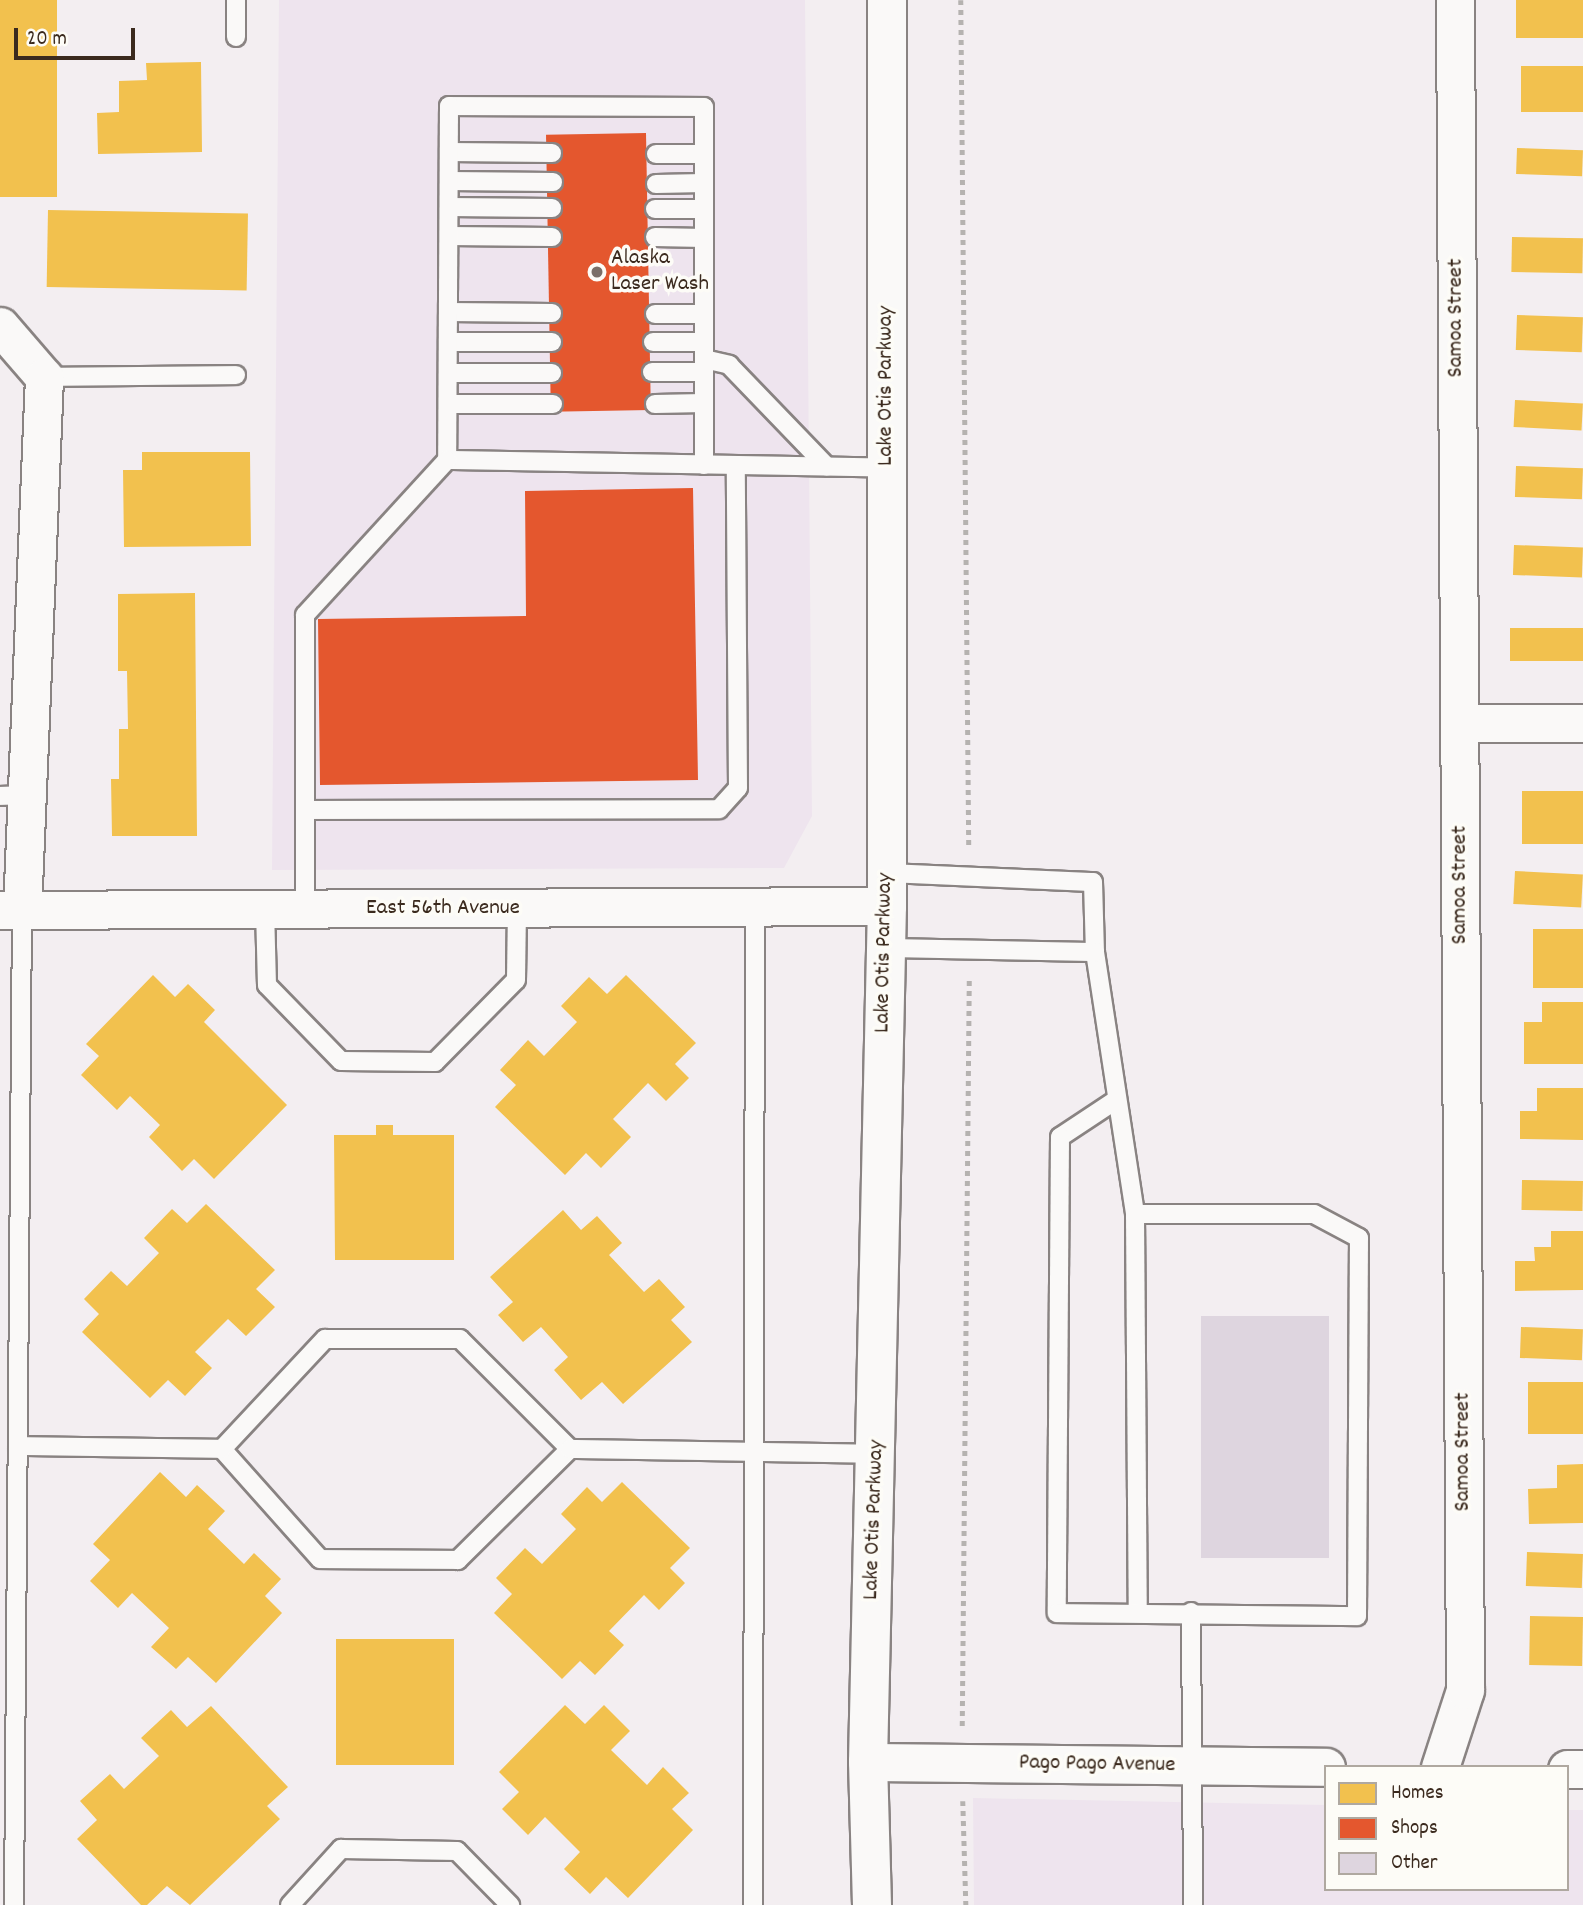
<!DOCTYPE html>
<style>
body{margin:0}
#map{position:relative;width:1583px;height:1905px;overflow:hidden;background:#f3eef1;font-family:Dekko,sans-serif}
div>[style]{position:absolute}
.built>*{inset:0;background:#eee4ee}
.homes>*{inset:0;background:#f2c14e;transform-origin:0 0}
.shops>*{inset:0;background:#e4572e;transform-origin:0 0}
.building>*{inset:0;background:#ded5df;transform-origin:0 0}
.path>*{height:4.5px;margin-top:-2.25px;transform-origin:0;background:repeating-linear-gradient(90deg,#b5b2b0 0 5px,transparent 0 10px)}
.roads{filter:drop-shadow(2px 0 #898382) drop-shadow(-2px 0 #898382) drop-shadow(0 2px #898382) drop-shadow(0 -2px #898382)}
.service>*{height:18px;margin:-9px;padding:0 9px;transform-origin:9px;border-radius:9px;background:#faf9f8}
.minor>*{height:37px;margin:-18.5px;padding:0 18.5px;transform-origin:18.5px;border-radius:18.5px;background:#faf9f8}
.secondary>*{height:38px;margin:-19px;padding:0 19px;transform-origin:19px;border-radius:19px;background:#faf9f8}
.dots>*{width:19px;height:19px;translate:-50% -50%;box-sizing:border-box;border:4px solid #fdfcf7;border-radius:50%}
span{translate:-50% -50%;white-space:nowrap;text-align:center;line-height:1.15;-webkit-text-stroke:7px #fdfcf7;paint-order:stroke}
.poi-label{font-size:23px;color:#3b2a1e}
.left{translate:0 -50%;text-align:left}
.street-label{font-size:23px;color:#3b2a1e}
.legend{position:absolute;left:1324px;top:1765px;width:245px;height:126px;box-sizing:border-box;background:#fdfcf7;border:2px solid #afa8a0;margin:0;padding:9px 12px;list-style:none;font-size:21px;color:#3b2a1e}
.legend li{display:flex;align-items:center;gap:14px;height:35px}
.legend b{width:35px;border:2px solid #afa8a0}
.scale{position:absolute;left:14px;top:28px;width:121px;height:32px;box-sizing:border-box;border:4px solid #3b2a1e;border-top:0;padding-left:9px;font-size:21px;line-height:24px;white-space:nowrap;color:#3b2a1e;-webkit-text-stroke:5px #fdfcf7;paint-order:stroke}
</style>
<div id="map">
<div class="built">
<i style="clip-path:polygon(279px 0,805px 0,812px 816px,784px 868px,272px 870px)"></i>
<i style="clip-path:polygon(973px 1798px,1326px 1805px,1326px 1889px,1567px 1889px,1567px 1810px,1583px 1810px,1583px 1905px,974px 1905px)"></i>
</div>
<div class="homes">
<i style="left:0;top:0;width:57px;height:197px"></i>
<i style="left:1516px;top:0;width:67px;height:38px"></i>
<i style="clip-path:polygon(201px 62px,202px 152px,98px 154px,97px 113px,119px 112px,119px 81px,147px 80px,146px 63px)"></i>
<i style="left:1583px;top:66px;width:46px;height:62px;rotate:90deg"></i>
<i style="left:1517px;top:148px;width:66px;height:26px;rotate:2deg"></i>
<i style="left:48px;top:210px;width:200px;height:77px;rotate:1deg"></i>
<i style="left:1512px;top:237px;width:71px;height:35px;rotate:1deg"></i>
<i style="left:1517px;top:315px;width:66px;height:35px;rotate:2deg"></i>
<i style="left:1515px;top:400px;width:68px;height:27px;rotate:3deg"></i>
<i style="clip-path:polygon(142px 452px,250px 452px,251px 546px,124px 547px,123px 470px,142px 470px)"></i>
<i style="left:1516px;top:466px;width:67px;height:31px;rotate:2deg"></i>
<i style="left:1514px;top:545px;width:69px;height:30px;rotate:2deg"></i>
<i style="clip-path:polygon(195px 593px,197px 836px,112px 836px,111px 779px,119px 779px,119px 729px,128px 729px,127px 671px,118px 671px,118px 594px)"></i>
<i style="left:1583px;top:628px;width:33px;height:73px;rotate:90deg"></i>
<i style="left:1522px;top:791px;width:61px;height:53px"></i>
<i style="left:1515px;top:871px;width:68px;height:33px;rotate:3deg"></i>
<i style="left:1583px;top:929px;width:59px;height:50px;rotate:90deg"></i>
<i style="clip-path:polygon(153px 975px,175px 997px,188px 984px,215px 1010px,204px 1022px,287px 1105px,214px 1179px,194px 1159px,182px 1171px,149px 1137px,160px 1125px,130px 1096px,117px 1110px,81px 1075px,99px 1056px,86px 1044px)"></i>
<i style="clip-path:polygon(626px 975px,696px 1043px,675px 1064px,689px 1078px,666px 1101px,648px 1083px,613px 1119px,631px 1137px,601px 1168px,586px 1153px,565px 1175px,495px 1107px,516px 1085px,500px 1070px,528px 1040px,544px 1056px,577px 1022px,561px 1006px,589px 977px,607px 994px)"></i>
<i style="clip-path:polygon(1542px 1002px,1583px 1002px,1583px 1064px,1524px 1064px,1524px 1022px,1542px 1022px)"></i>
<i style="clip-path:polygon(1537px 1088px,1583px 1088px,1583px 1140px,1520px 1139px,1520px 1111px,1537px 1111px)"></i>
<i style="clip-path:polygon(376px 1125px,393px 1125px,393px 1135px,454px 1135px,454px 1260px,335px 1260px,334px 1135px,376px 1135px)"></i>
<i style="left:1522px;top:1180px;width:61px;height:30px;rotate:1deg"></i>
<i style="clip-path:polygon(206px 1204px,275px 1270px,256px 1289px,275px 1307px,246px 1336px,228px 1319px,195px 1352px,212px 1368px,185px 1396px,168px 1380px,150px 1398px,82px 1332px,99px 1314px,84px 1299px,111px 1271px,127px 1286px,159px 1253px,144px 1238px,172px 1209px,187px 1223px)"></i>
<i style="clip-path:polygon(563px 1210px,581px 1230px,597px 1216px,622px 1243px,609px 1255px,644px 1292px,659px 1279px,685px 1307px,671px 1320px,692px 1342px,623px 1404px,602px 1382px,581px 1400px,554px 1370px,568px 1357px,541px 1327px,523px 1342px,498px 1315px,513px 1302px,490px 1277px)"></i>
<i style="clip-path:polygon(1551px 1231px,1583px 1231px,1583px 1290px,1515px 1291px,1515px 1261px,1535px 1261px,1534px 1247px,1551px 1247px)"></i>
<i style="left:1521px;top:1327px;width:62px;height:31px;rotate:2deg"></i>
<i style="left:1528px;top:1382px;width:55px;height:52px"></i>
<i style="clip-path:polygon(1583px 1464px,1583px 1523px,1529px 1524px,1528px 1489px,1557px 1488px,1557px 1465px)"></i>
<i style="clip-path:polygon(160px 1472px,186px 1497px,197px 1485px,225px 1511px,208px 1529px,244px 1564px,254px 1553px,281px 1579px,265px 1596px,282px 1613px,216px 1683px,188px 1657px,176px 1669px,151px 1647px,169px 1628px,132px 1593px,118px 1608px,90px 1581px,110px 1560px,93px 1544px)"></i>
<i style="clip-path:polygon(622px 1482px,690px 1548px,670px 1568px,685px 1583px,659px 1610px,644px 1595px,609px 1631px,624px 1645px,595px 1675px,580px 1661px,562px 1679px,494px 1613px,512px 1594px,496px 1578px,525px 1548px,542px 1564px,576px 1529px,561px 1514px,587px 1487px,602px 1502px)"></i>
<i style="left:1527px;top:1552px;width:56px;height:34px;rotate:2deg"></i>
<i style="left:1530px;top:1616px;width:53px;height:49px;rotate:1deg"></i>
<i style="left:454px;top:1639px;width:126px;height:118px;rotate:90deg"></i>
<i style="clip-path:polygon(565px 1705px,585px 1724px,604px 1705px,630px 1731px,611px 1750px,647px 1785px,663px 1767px,689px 1793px,672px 1809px,693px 1830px,628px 1898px,606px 1877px,590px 1894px,564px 1869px,580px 1852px,545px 1817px,528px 1835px,502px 1809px,519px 1792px,499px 1772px)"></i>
<i style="clip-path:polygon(211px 1706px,288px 1787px,267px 1806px,280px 1819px,190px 1905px,167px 1886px,147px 1905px,141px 1905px,77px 1839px,97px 1820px,80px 1801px,110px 1774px,124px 1789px,159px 1756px,141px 1738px,171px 1710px,187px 1727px)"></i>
</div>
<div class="shops">
<i style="left:646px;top:133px;width:277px;height:100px;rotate:89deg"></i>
<i style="clip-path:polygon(693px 488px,698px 780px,320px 785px,318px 619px,526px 616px,525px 491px)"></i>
</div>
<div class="building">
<i style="left:1201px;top:1316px;width:128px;height:242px"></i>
</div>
<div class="path">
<i style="left:961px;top:0;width:847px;rotate:89.46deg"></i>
<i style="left:962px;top:1726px;width:747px;rotate:-89.46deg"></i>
<i style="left:963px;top:1801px;width:104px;rotate:88.3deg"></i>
</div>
<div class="roads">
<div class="service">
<i style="left:236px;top:0;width:37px;rotate:90deg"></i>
<i style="left:449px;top:152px;width:103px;rotate:0.6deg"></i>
<i style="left:656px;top:154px;width:48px"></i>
<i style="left:449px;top:181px;width:104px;rotate:0.6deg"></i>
<i style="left:656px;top:184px;width:48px;rotate:-1.2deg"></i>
<i style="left:449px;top:207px;width:103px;rotate:0.6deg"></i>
<i style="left:655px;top:209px;width:49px"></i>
<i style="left:449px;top:236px;width:103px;rotate:0.6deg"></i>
<i style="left:655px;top:237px;width:49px;rotate:1.2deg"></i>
<i style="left:448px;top:312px;width:104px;rotate:0.6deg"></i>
<i style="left:655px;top:314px;width:49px"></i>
<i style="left:448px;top:342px;width:104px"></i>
<i style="left:653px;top:342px;width:51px"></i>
<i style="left:704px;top:359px;width:26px;rotate:13deg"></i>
<i style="left:729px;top:365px;width:141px;rotate:46.1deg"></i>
<i style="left:652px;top:372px;width:52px"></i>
<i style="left:448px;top:373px;width:104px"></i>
<i style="left:44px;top:377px;width:192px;rotate:-0.6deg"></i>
<i style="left:448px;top:404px;width:105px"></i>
<i style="left:655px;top:404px;width:49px;rotate:-1.2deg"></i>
<i style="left:447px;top:460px;width:440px;rotate:1deg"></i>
<i style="left:704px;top:465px;width:358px;rotate:-90deg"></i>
<i style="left:704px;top:107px;width:255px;rotate:-179.8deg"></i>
<i style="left:449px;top:106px;width:354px;rotate:90.3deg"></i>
<i style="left:447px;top:460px;width:210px;rotate:132.5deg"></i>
<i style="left:305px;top:615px;width:195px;rotate:90deg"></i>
<i style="left:305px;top:810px;width:414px;rotate:-0.1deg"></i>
<i style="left:719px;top:809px;width:28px;rotate:-48deg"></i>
<i style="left:738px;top:788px;width:322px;rotate:-90.4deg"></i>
<i style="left:0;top:796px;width:27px;rotate:-2deg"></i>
<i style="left:305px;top:810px;width:100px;rotate:90deg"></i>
<i style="left:886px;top:873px;width:207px;rotate:2.5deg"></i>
<i style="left:1093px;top:882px;width:70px;rotate:88.4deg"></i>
<i style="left:1095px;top:952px;width:265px;rotate:81.3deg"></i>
<i style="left:1135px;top:1214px;width:397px;rotate:89.6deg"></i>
<i style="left:265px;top:909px;width:76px;rotate:88.5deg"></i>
<i style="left:267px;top:985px;width:106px;rotate:45.8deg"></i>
<i style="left:341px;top:1061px;width:94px;rotate:0.6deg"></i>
<i style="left:435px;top:1062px;width:115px;rotate:-45.4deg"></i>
<i style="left:516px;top:980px;width:71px;rotate:-89.2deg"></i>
<i style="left:886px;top:948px;width:209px;rotate:1.1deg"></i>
<i style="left:1116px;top:1100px;width:67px;rotate:146.5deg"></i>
<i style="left:1060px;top:1137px;width:476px;rotate:90.4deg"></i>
<i style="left:1057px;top:1613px;width:300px;rotate:0.6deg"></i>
<i style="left:1357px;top:1616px;width:378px;rotate:-89.7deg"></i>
<i style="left:1359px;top:1238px;width:51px;rotate:-151.9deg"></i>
<i style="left:1314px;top:1214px;width:179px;rotate:180deg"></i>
<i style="left:325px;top:1339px;width:135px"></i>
<i style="left:460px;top:1339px;width:156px;rotate:45deg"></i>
<i style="left:570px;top:1449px;width:158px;rotate:135.3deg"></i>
<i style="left:458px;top:1560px;width:138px;rotate:-179.6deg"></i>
<i style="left:320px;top:1559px;width:147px;rotate:-131.7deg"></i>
<i style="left:222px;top:1449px;width:151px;rotate:-46.9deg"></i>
<i style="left:18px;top:1446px;width:204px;rotate:0.8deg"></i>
<i style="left:570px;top:1449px;width:308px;rotate:0.9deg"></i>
<i style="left:1191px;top:1612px;width:293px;rotate:89.6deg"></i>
<i style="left:14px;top:1905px;width:994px;rotate:-89.54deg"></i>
<i style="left:290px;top:1905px;width:76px;rotate:-47.7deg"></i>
<i style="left:341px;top:1849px;width:116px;rotate:1deg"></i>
<i style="left:457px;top:1851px;width:76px;rotate:45.5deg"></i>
<i style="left:753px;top:1905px;width:998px;rotate:-89.89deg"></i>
</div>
<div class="minor">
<i style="left:0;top:326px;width:67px;rotate:49.2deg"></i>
<i style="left:44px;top:377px;width:534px;rotate:92.36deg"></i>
<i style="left:1460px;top:723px;width:123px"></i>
<i style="left:0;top:910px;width:887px;rotate:-0.26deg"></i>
<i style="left:868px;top:1762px;width:458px;rotate:0.6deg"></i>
<i style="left:1440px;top:1767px;width:81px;rotate:-72deg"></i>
<i style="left:1465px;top:1690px;width:1690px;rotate:-90.34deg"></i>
<i style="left:1567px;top:1769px;width:16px"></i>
</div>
<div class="secondary">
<i style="left:872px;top:1905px;width:143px;rotate:-91.6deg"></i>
<i style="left:868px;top:1762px;width:856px;rotate:-88.73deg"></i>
<i style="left:887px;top:906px;width:906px;rotate:-90deg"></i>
</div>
</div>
<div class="dots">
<i style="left:597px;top:272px;background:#7b6f68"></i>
</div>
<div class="poi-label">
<span class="left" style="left:611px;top:272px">Alaska<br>Laser Wash</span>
</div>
<div class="street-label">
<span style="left:1457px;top:318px;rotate:-90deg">Samoa Street</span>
<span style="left:887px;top:386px;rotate:-90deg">Lake Otis Parkway</span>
<span style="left:1461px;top:885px;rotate:-90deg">Samoa Street</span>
<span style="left:443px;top:909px">East 56th Avenue</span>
<span style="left:885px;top:953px;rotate:-89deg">Lake Otis Parkway</span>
<span style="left:1464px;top:1452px;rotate:-90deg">Samoa Street</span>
<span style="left:875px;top:1520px;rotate:-88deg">Lake Otis Parkway</span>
<span style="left:1097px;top:1765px;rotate:1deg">Pago Pago Avenue</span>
</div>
<ul class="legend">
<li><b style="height:19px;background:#f2c14e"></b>Homes</li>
<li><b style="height:19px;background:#e4572e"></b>Shops</li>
<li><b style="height:19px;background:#ded5df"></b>Other</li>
</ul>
<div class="scale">20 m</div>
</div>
